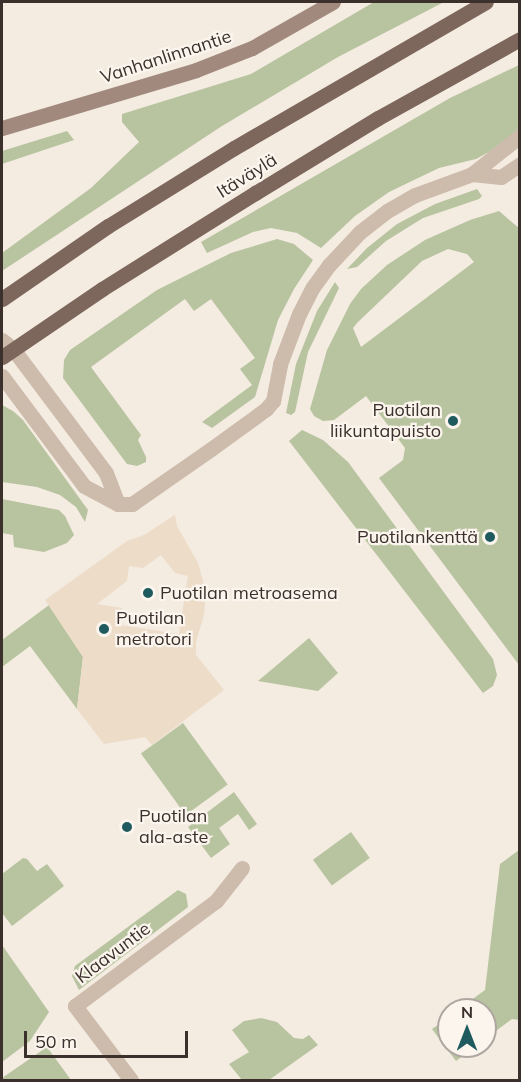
<!DOCTYPE html>
<meta charset="utf-8">
<style>
body{margin:0}
#map{position:relative;width:521px;height:1082px;overflow:hidden;background:#f4ebe1;font-family:Mulish,sans-serif}
div>[style]{position:absolute}
.green>*{inset:0;background:#b8c4a0;transform-origin:0 0}
.plaza>*{inset:0;background:#ecdcc8}
.street>*{height:15px;margin:-7.5px;padding:0 7.5px;transform-origin:7.5px;border-radius:7.5px;background:#cdbbac}
.secondary>*{height:15px;margin:-7.5px;padding:0 7.5px;transform-origin:7.5px;border-radius:7.5px;background:#a18a7d}
.primary>*{height:15px;margin:-7.5px;padding:0 7.5px;transform-origin:7.5px;border-radius:7.5px;background:#7d675c}
.dots>*{width:16px;height:16px;translate:-50% -50%;box-sizing:border-box;border:3px solid #fbf5ee;border-radius:50%}
span{translate:-50% -50%;white-space:nowrap;text-align:center;line-height:1.15;-webkit-text-stroke:4.5px #fbf5ee;paint-order:stroke}
.street-label{font-size:18px;color:#3b302b}
.poi-label{font-size:18px;color:#3b302b}
.right{translate:-100% -50%;text-align:right}
.left{translate:0 -50%;text-align:left}
.frame{position:absolute;inset:0;border:3px solid #3b302b;pointer-events:none}
.north{position:absolute;left:437px;top:998px;width:60px;height:60px;box-sizing:border-box;background:#fbf5ee;border:2px solid #aea6a0;border-radius:50%;rotate:0deg;font-size:16px;font-weight:700;line-height:24px;text-align:center;color:#3b302b}
.north::after{content:'';display:block;margin:auto;width:21px;height:27px;background:#1f5a5e;clip-path:polygon(50% 0,100% 100%,50% 72%,0 100%)}
.scale{position:absolute;left:24px;top:1031px;width:164px;height:27px;box-sizing:border-box;border:3px solid #3b302b;border-top:0;padding-left:8px;font-size:18px;line-height:21px;white-space:nowrap;color:#3b302b;-webkit-text-stroke:4px #fbf5ee;paint-order:stroke}
</style>
<div id="map">
<div class="green">
<i style="clip-path:polygon(374px 2px,444px 2px,338px 57px,222px 126px,2px 271px,2px 253px,91px 188px,139px 142px,122px 122px,122px 114px,251px 74px)"></i>
<i style="clip-path:polygon(519px 65px,519px 130px,489px 152px,476px 159px,439px 168px,389px 192px,355px 216px,321px 248px,297px 233px,271px 228px,253px 232px,207px 253px,201px 242px,450px 98px)"></i>
<i style="clip-path:polygon(67px 131px,74px 140px,2px 164px,2px 151px)"></i>
<i style="clip-path:polygon(477px 189px,482px 196px,479px 199px,423px 218px,386px 241px,357px 267px,347px 269px,367px 248px,397px 224px,435px 204px)"></i>
<i style="clip-path:polygon(evenodd,499px 211px,520px 229px,519px 665px,379px 478px,403px 460px,405px 448px,366px 396px,334px 420px,323px 421px,314px 416px,310px 409px,327px 350px,350px 304px,361px 289px,387px 265px,425px 240px,470px 220px,499px 211px,448px 249px,467px 254px,474px 262px,361px 347px,353px 328px,358px 322px,422px 261px,448px 249px)"></i>
<i style="clip-path:polygon(277px 239px,294px 244px,313px 260px,294px 289px,278px 320px,255px 397px,212px 428px,202px 422px,252px 385px,240px 369px,255px 358px,211px 299px,194px 311px,185px 299px,91px 367px,141px 435px,138px 440px,146px 457px,146px 462px,137px 466px,127px 464px,63px 378px,64px 360px,70px 350px,157px 290px,231px 253px)"></i>
<i style="clip-path:polygon(335px 282px,339px 288px,308px 352px,295px 412px,291px 415px,286px 413px,296px 364px,317px 311px)"></i>
<i style="clip-path:polygon(2px 405px,13px 411px,23px 420px,88px 510px,85px 522px,76px 507px,60px 495px,37px 487px,2px 482px)"></i>
<i style="clip-path:polygon(302px 430px,323px 440px,348px 462px,493px 659px,497px 675px,493px 686px,483px 693px,289px 441px)"></i>
<i style="clip-path:polygon(2px 499px,59px 510px,65px 516px,74px 535px,67px 543px,44px 552px,14px 547px,13px 535px,2px 533px)"></i>
<i style="clip-path:polygon(49px 605px,83px 657px,77px 709px,30px 646px,2px 667px,2px 640px)"></i>
<i style="clip-path:polygon(309px 638px,338px 673px,318px 691px,258px 681px)"></i>
<i style="left:183px;top:723px;width:76px;height:52px;rotate:54deg"></i>
<i style="clip-path:polygon(234px 792px,257px 824px,249px 830px,238px 814px,219px 828px,230px 844px,211px 858px,188px 827px)"></i>
<i style="left:351px;top:832px;width:32px;height:47px;rotate:54deg"></i>
<i style="clip-path:polygon(519px 850px,519px 1020px,512px 1019px,485px 1039px,485px 1010px,458px 1010px,485px 990px,500px 864px)"></i>
<i style="clip-path:polygon(23px 858px,27px 859px,37px 871px,47px 864px,64px 886px,12px 926px,2px 913px,2px 874px)"></i>
<i style="clip-path:polygon(178px 890px,186px 894px,188px 907px,79px 990px,72px 976px,75px 966px)"></i>
<i style="clip-path:polygon(2px 945px,49px 1012px,30px 1041px,2px 1062px)"></i>
<i style="clip-path:polygon(449px 1017px,449px 1046px,476px 1046px,456px 1061px,432px 1029px)"></i>
<i style="clip-path:polygon(261px 1018px,277px 1022px,294px 1038px,303px 1039px,309px 1035px,318px 1045px,269px 1080px,242px 1080px,229px 1064px,249px 1052px,232px 1030px,244px 1021px)"></i>
<i style="clip-path:polygon(47px 1047px,71px 1080px,2px 1080px,2px 1078px)"></i>
</div>
<div class="plaza">
<i style="clip-path:polygon(evenodd,175px 515px,177px 526px,198px 563px,206px 592px,204px 615px,196px 642px,196px 655px,224px 690px,152px 745px,145px 737px,104px 744px,77px 709px,83px 657px,45px 600px,127px 541px,144px 535px,175px 515px,161px 555px,175px 573px,188px 576px,179px 634px,120px 625px,122px 608px,97px 604px,127px 581px,129px 566px,143px 568px,161px 555px)"></i>
</div>
<div class="street">
<i style="left:472px;top:174px;width:61px;rotate:-38.4deg"></i>
<i style="left:2px;top:340px;width:14px;rotate:39deg"></i>
<i style="left:13px;top:349px;width:155px;rotate:53.1deg"></i>
<i style="left:106px;top:473px;width:33px;rotate:69deg"></i>
<i style="left:2px;top:376px;width:137px;rotate:53.3deg"></i>
<i style="left:84px;top:486px;width:38px;rotate:28deg"></i>
<i style="left:118px;top:504px;width:14px"></i>
<i style="left:132px;top:504px;width:96px;rotate:-34.8deg"></i>
<i style="left:211px;top:449px;width:68px;rotate:-36deg"></i>
<i style="left:266px;top:409px;width:11px;rotate:-49deg"></i>
<i style="left:273px;top:401px;width:38px;rotate:-79deg"></i>
<i style="left:280px;top:364px;width:53px;rotate:-69.2deg"></i>
<i style="left:299px;top:314px;width:30px;rotate:-63deg"></i>
<i style="left:313px;top:287px;width:27px;rotate:-54deg"></i>
<i style="left:329px;top:265px;width:45px;rotate:-46.8deg"></i>
<i style="left:360px;top:232px;width:34px;rotate:-38deg"></i>
<i style="left:387px;top:211px;width:32px;rotate:-30deg"></i>
<i style="left:415px;top:195px;width:61px;rotate:-20.2deg"></i>
<i style="left:472px;top:174px;width:29px;rotate:6deg"></i>
<i style="left:501px;top:177px;width:23px;rotate:-34deg"></i>
<i style="left:131px;top:1080px;width:93px;rotate:-127.1deg"></i>
<i style="left:75px;top:1006px;width:176px;rotate:-36.7deg"></i>
<i style="left:216px;top:901px;width:42px;rotate:-51.8deg"></i>
</div>
<div class="secondary">
<i style="left:2px;top:128px;width:202px;rotate:-16.6deg"></i>
<i style="left:196px;top:70px;width:60px;rotate:-21.4deg"></i>
<i style="left:252px;top:48px;width:93px;rotate:-29.6deg"></i>
</div>
<div class="primary">
<i style="left:2px;top:299px;width:129px;rotate:-34.6deg"></i>
<i style="left:108px;top:226px;width:148px;rotate:-31.8deg"></i>
<i style="left:234px;top:148px;width:291px;rotate:-30.1deg"></i>
<i style="left:2px;top:357px;width:121px;rotate:-34.2deg"></i>
<i style="left:102px;top:289px;width:181px;rotate:-32.1deg"></i>
<i style="left:255px;top:193px;width:144px;rotate:-31.4deg"></i>
<i style="left:378px;top:118px;width:162px;rotate:-29.1deg"></i>
</div>
<div class="dots">
<i style="left:453px;top:421px;background:#1f5a5e"></i>
<i style="left:490px;top:537px;background:#1f5a5e"></i>
<i style="left:148px;top:593px;background:#1f5a5e"></i>
<i style="left:104px;top:629px;background:#1f5a5e"></i>
<i style="left:127px;top:827px;background:#1f5a5e"></i>
</div>
<div class="street-label">
<span style="left:166px;top:57px;rotate:-18deg">Vanhanlinnantie</span>
<span style="left:247px;top:176px;rotate:-32deg">Itäväylä</span>
<span style="left:113px;top:953px;rotate:-37deg">Klaavuntie</span>
</div>
<div class="poi-label">
<span class="right" style="left:441px;top:421px">Puotilan<br>liikuntapuisto</span>
<span class="right" style="left:478px;top:537px">Puotilankenttä</span>
<span class="left" style="left:160px;top:593px">Puotilan metroasema</span>
<span class="left" style="left:116px;top:629px">Puotilan<br>metrotori</span>
<span class="left" style="left:139px;top:827px">Puotilan<br>ala-aste</span>
</div>
<div class="frame"></div>
<div class="north">N</div>
<div class="scale">50 m</div>
</div>
